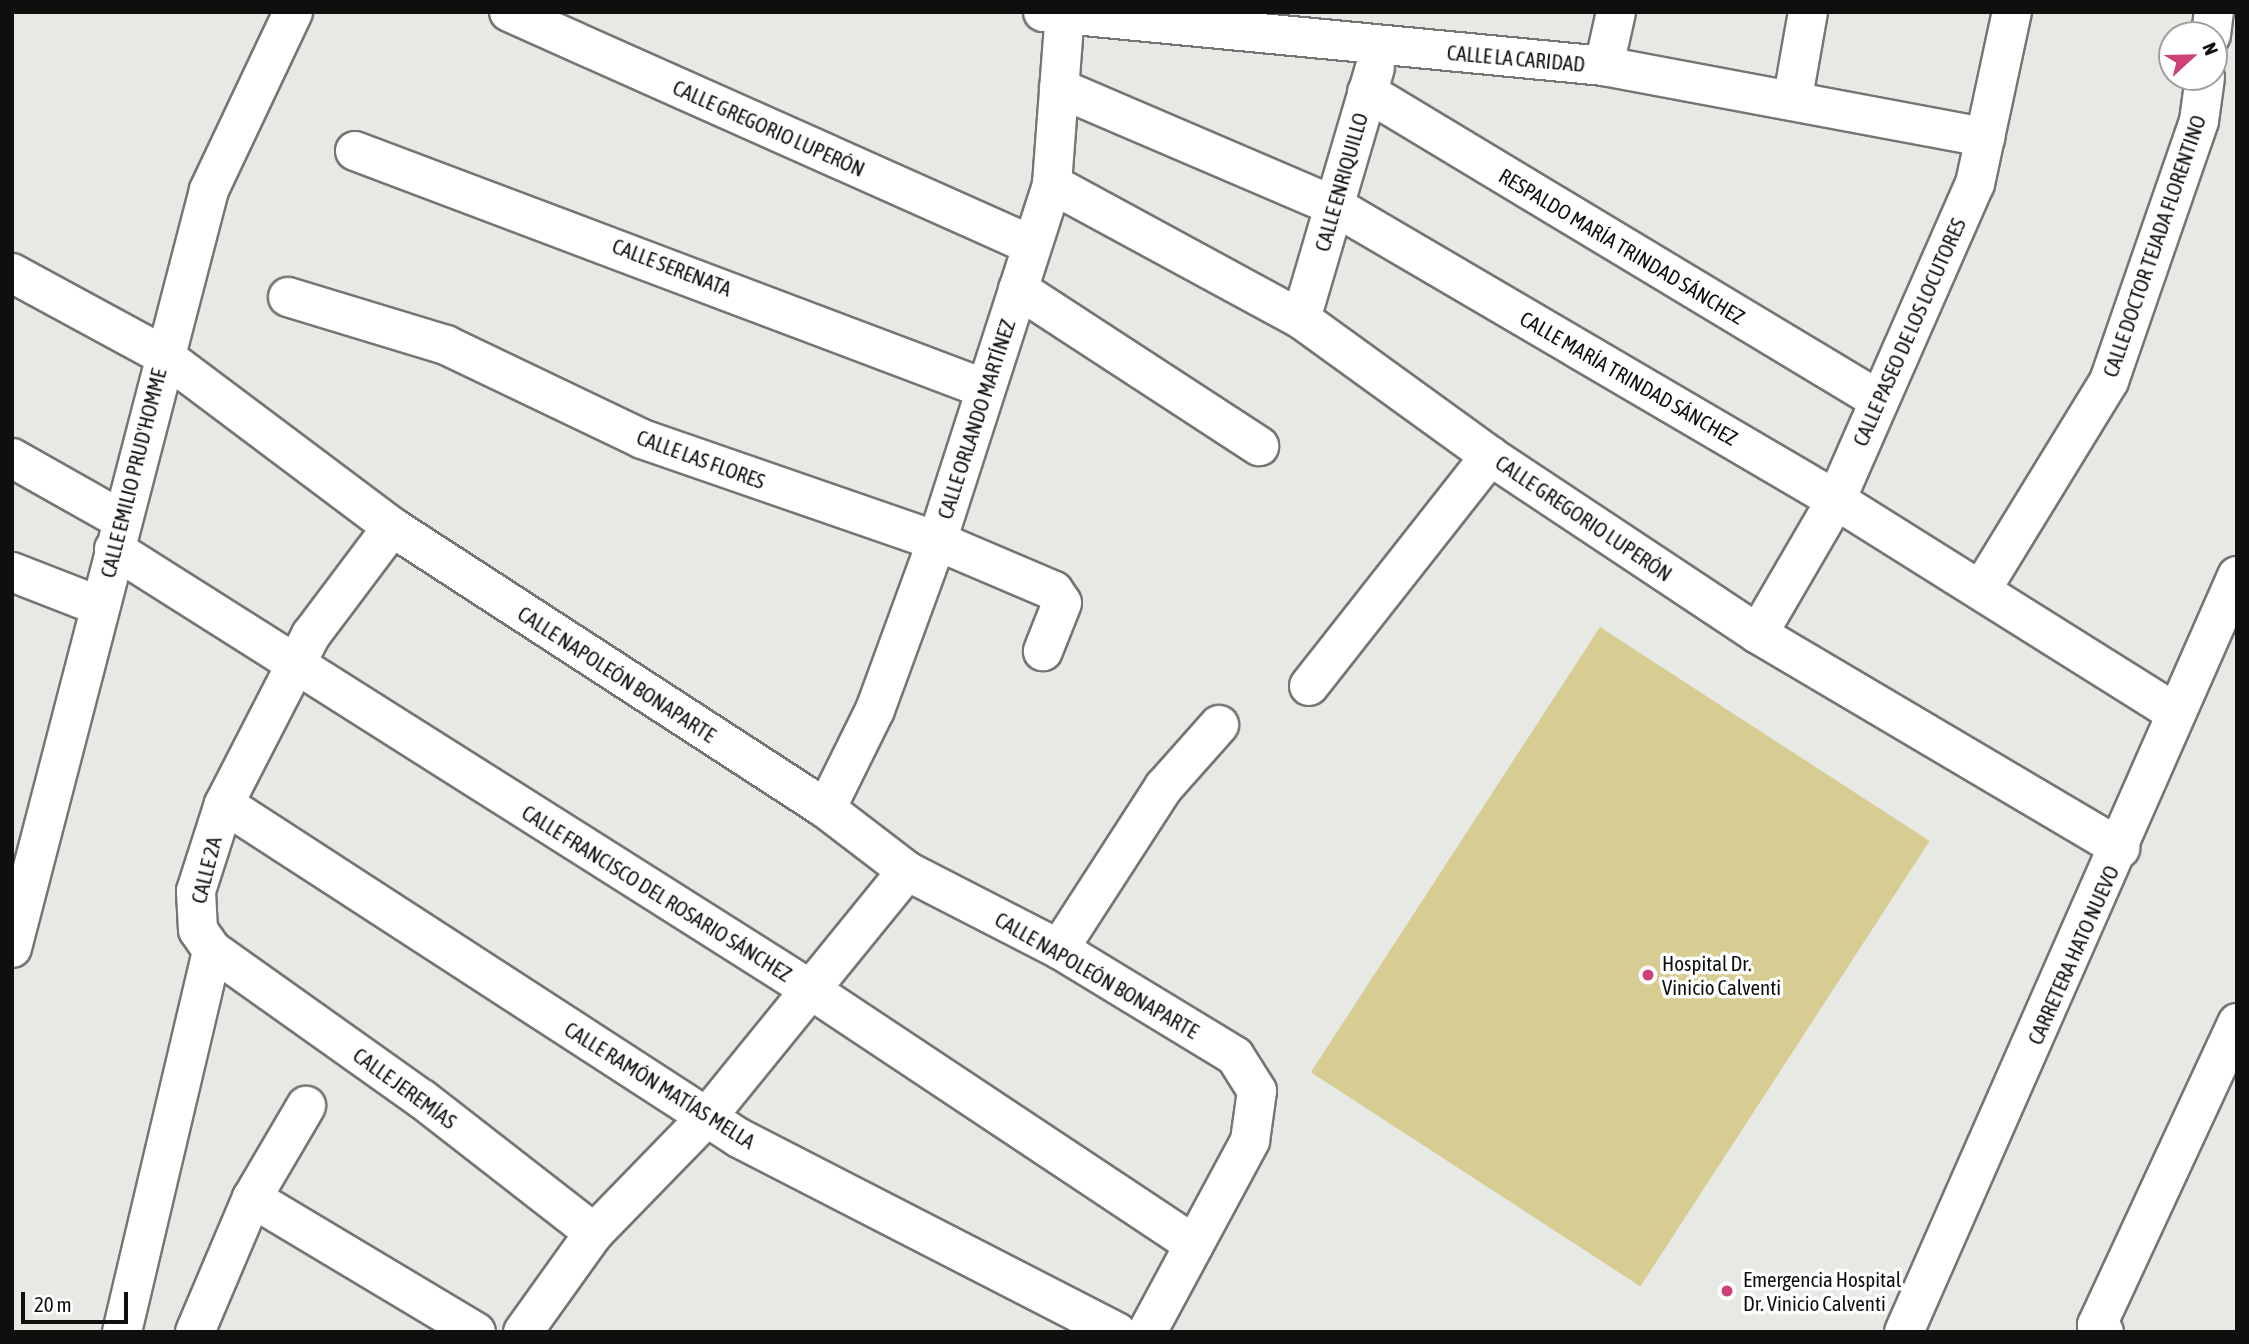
<!DOCTYPE html>
<meta charset="utf-8">
<style>
body{margin:0}
#map{position:relative;width:2249px;height:1344px;overflow:hidden;background:#e7e9e5;font-family:"Asap Condensed",sans-serif}
div>[style]{position:absolute}
.building>*{inset:0;background:#d7cd93;transform-origin:0 0}
.roads{filter:drop-shadow(2px 0 #757673) drop-shadow(-2px 0 #757673) drop-shadow(0 2px #757673) drop-shadow(0 -2px #757673)}
.minor>*{height:38px;margin:-19px;padding:0 19px;transform-origin:19px;border-radius:19px;background:#fff}
.secondary>*{height:38px;margin:-19px;padding:0 19px;transform-origin:19px;border-radius:19px;background:#fff}
.dots>*{width:19px;height:19px;translate:-50% -50%;box-sizing:border-box;border:4px solid #fff;border-radius:50%}
span{translate:-50% -50%;white-space:nowrap;text-align:center;line-height:1.15;-webkit-text-stroke:7px #fff;paint-order:stroke}
.street-label{font-size:21px;color:#0f0f0e}
.poi-label{font-size:21px;color:#0f0f0e}
.left{translate:0 -50%;text-align:left}
.frame{position:absolute;inset:0;border:14px solid #0f0f0e;pointer-events:none}
.north{position:absolute;left:2158px;top:21px;width:70px;height:70px;box-sizing:border-box;background:#fff;border:2px solid #9f9f9f;border-radius:50%;rotate:68deg;font-size:19px;font-weight:700;line-height:28px;text-align:center;color:#0f0f0e}
.north::after{content:'';display:block;margin:auto;width:24px;height:32px;background:#cc4278;clip-path:polygon(50% 0,100% 100%,50% 72%,0 100%)}
.scale{position:absolute;left:21px;top:1292px;width:107px;height:32px;box-sizing:border-box;border:4px solid #0f0f0e;border-top:0;padding-left:9px;font-size:21px;line-height:24px;white-space:nowrap;color:#0f0f0e;-webkit-text-stroke:5px #fff;paint-order:stroke}
</style>
<div id="map">
<div class="building">
<i style="left:1600px;top:627px;width:393px;height:531px;rotate:33deg"></i>
</div>
<div class="roads">
<div class="minor">
<i style="left:509px;top:12px;width:569px;rotate:24.04deg"></i>
<i style="left:1043px;top:12px;width:564px;rotate:5.5deg"></i>
<i style="left:1604px;top:66px;width:388px;rotate:10.6deg"></i>
<i style="left:2211px;top:35px;width:23px;rotate:-83deg"></i>
<i style="left:1604px;top:66px;width:55px;rotate:-77.5deg"></i>
<i style="left:1059px;top:88px;width:301px;rotate:23.2deg"></i>
<i style="left:1336px;top:207px;width:580px;rotate:30.37deg"></i>
<i style="left:1836px;top:500px;width:400px;rotate:32.1deg"></i>
<i style="left:1367px;top:92px;width:595px;rotate:31.05deg"></i>
<i style="left:1793px;top:97px;width:86px;rotate:-80deg"></i>
<i style="left:355px;top:151px;width:674px;rotate:20.67deg"></i>
<i style="left:1052px;top:184px;width:283px;rotate:28.5deg"></i>
<i style="left:1301px;top:319px;width:233px;rotate:35.9deg"></i>
<i style="left:1490px;top:456px;width:322px;rotate:33.6deg"></i>
<i style="left:1758px;top:634px;width:421px;rotate:30.6deg"></i>
<i style="left:12px;top:273px;width:172px;rotate:28.5deg"></i>
<i style="left:163px;top:355px;width:286px;rotate:36.9deg"></i>
<i style="left:392px;top:527px;width:518px;rotate:33.01deg"></i>
<i style="left:826px;top:809px;width:102px;rotate:37.4deg"></i>
<i style="left:907px;top:871px;width:171px;rotate:27.2deg"></i>
<i style="left:1059px;top:949px;width:206px;rotate:31.3deg"></i>
<i style="left:1235px;top:1056px;width:41px;rotate:57.8deg"></i>
<i style="left:1257px;top:1091px;width:50px;rotate:98deg"></i>
<i style="left:1250px;top:1141px;width:217px;rotate:118.3deg"></i>
<i style="left:1018px;top:289px;width:288px;rotate:33.1deg"></i>
<i style="left:288px;top:297px;width:165px;rotate:16.9deg"></i>
<i style="left:446px;top:345px;width:217px;rotate:25.6deg"></i>
<i style="left:642px;top:439px;width:312px;rotate:19.1deg"></i>
<i style="left:937px;top:541px;width:127px;rotate:23.1deg"></i>
<i style="left:1054px;top:591px;width:14px;rotate:56deg"></i>
<i style="left:1062px;top:603px;width:52px;rotate:111.6deg"></i>
<i style="left:1301px;top:319px;width:262px;rotate:-73.6deg"></i>
<i style="left:12px;top:458px;width:126px;rotate:29.4deg"></i>
<i style="left:114px;top:549px;width:825px;rotate:32.32deg"></i>
<i style="left:811px;top:990px;width:460px;rotate:33.6deg"></i>
<i style="left:12px;top:572px;width:93px;rotate:21.3deg"></i>
<i style="left:1981px;top:590px;width:245px;rotate:-58.5deg"></i>
<i style="left:2109px;top:381px;width:275px;rotate:-70.9deg"></i>
<i style="left:2199px;top:121px;width:44px;rotate:-82.2deg"></i>
<i style="left:1758px;top:634px;width:155px;rotate:-59.8deg"></i>
<i style="left:1836px;top:500px;width:345px;rotate:-66.3deg"></i>
<i style="left:1975px;top:184px;width:176px;rotate:-77.9deg"></i>
<i style="left:1309px;top:686px;width:293px;rotate:-51.8deg"></i>
<i style="left:224px;top:804px;width:614px;rotate:32.97deg"></i>
<i style="left:739px;top:1138px;width:425px;rotate:27.2deg"></i>
<i style="left:826px;top:809px;width:110px;rotate:-63.7deg"></i>
<i style="left:875px;top:710px;width:180px;rotate:-69.9deg"></i>
<i style="left:937px;top:541px;width:375px;rotate:-72.1deg"></i>
<i style="left:1052px;top:184px;width:172px;rotate:-85.7deg"></i>
<i style="left:12px;top:948px;width:783px;rotate:-75.43deg"></i>
<i style="left:209px;top:190px;width:197px;rotate:-64.7deg"></i>
<i style="left:1059px;top:949px;width:193px;rotate:-57.1deg"></i>
<i style="left:1164px;top:787px;width:83px;rotate:-48.4deg"></i>
<i style="left:212px;top:950px;width:257px;rotate:35.4deg"></i>
<i style="left:422px;top:1099px;width:218px;rotate:37.9deg"></i>
<i style="left:252px;top:1198px;width:261px;rotate:30.9deg"></i>
<i style="left:122px;top:1332px;width:392px;rotate:-76.7deg"></i>
<i style="left:212px;top:950px;width:24px;rotate:-125deg"></i>
<i style="left:198px;top:930px;width:39px;rotate:-93deg"></i>
<i style="left:196px;top:891px;width:91px;rotate:-72.2deg"></i>
<i style="left:224px;top:804px;width:190px;rotate:-62.8deg"></i>
<i style="left:311px;top:635px;width:135px;rotate:-53.1deg"></i>
<i style="left:195px;top:1332px;width:146px;rotate:-67deg"></i>
<i style="left:252px;top:1198px;width:107px;rotate:-59.6deg"></i>
<i style="left:523px;top:1332px;width:122px;rotate:-54.4deg"></i>
<i style="left:594px;top:1233px;width:162px;rotate:-45.8deg"></i>
<i style="left:707px;top:1117px;width:317px;rotate:-50.9deg"></i>
<i style="left:2104px;top:1332px;width:10px;rotate:-135deg"></i>
<i style="left:2097px;top:1325px;width:333px;rotate:-65.1deg"></i>
</div>
<div class="secondary">
<i style="left:1904px;top:1332px;width:826px;rotate:-66.23deg"></i>
</div>
</div>
<div class="dots">
<i style="left:1648px;top:975px;background:#cc4278"></i>
<i style="left:1727px;top:1291px;background:#cc4278"></i>
</div>
<div class="street-label">
<span style="left:1516px;top:58px;rotate:5deg">CALLE LA CARIDAD</span>
<span style="left:769px;top:128px;rotate:24deg">CALLE GREGORIO LUPERÓN</span>
<span style="left:1341px;top:182px;rotate:-74deg">CALLE ENRIQUILLO</span>
<span style="left:1622px;top:246px;rotate:31deg">RESPALDO MARÍA TRINDAD SÁNCHEZ</span>
<span style="left:2154px;top:246px;rotate:-71deg">CALLE DOCTOR TEJADA FLORENTINO</span>
<span style="left:672px;top:267px;rotate:21deg">CALLE SERENATA</span>
<span style="left:1909px;top:332px;rotate:-66deg">CALLE PASEO DE LOS LOCUTORES</span>
<span style="left:1629px;top:378px;rotate:30deg">CALLE MARÍA TRINDAD SÁNCHEZ</span>
<span style="left:976px;top:419px;rotate:-72deg">CALLE ORLANDO MARTÍNEZ</span>
<span style="left:701px;top:459px;rotate:20deg">CALLE LAS FLORES</span>
<span style="left:133px;top:473px;rotate:-76deg">CALLE EMILIO PRUD'HOMME</span>
<span style="left:1584px;top:518px;rotate:34deg">CALLE GREGORIO LUPERÓN</span>
<span style="left:617px;top:674px;rotate:33deg">CALLE NAPOLEÓN BONAPARTE</span>
<span style="left:206px;top:870px;rotate:-76deg">CALLE 2A</span>
<span style="left:657px;top:893px;rotate:32deg">CALLE FRANCISCO DEL ROSARIO SÁNCHEZ</span>
<span style="left:2073px;top:955px;rotate:-66deg">CARRETERA HATO NUEVO</span>
<span style="left:1097px;top:975px;rotate:30deg">CALLE NAPOLEÓN BONAPARTE</span>
<span style="left:660px;top:1085px;rotate:32deg">CALLE RAMÓN MATÍAS MELLA</span>
<span style="left:405px;top:1088px;rotate:36deg">CALLE JEREMÍAS</span>
</div>
<div class="poi-label">
<span class="left" style="left:1662px;top:975px">Hospital Dr.<br>Vinicio Calventi</span>
<span class="left" style="left:1743px;top:1291px">Emergencia Hospital<br>Dr. Vinicio Calventi</span>
</div>
<div class="frame"></div>
<div class="north">N</div>
<div class="scale">20 m</div>
</div>
